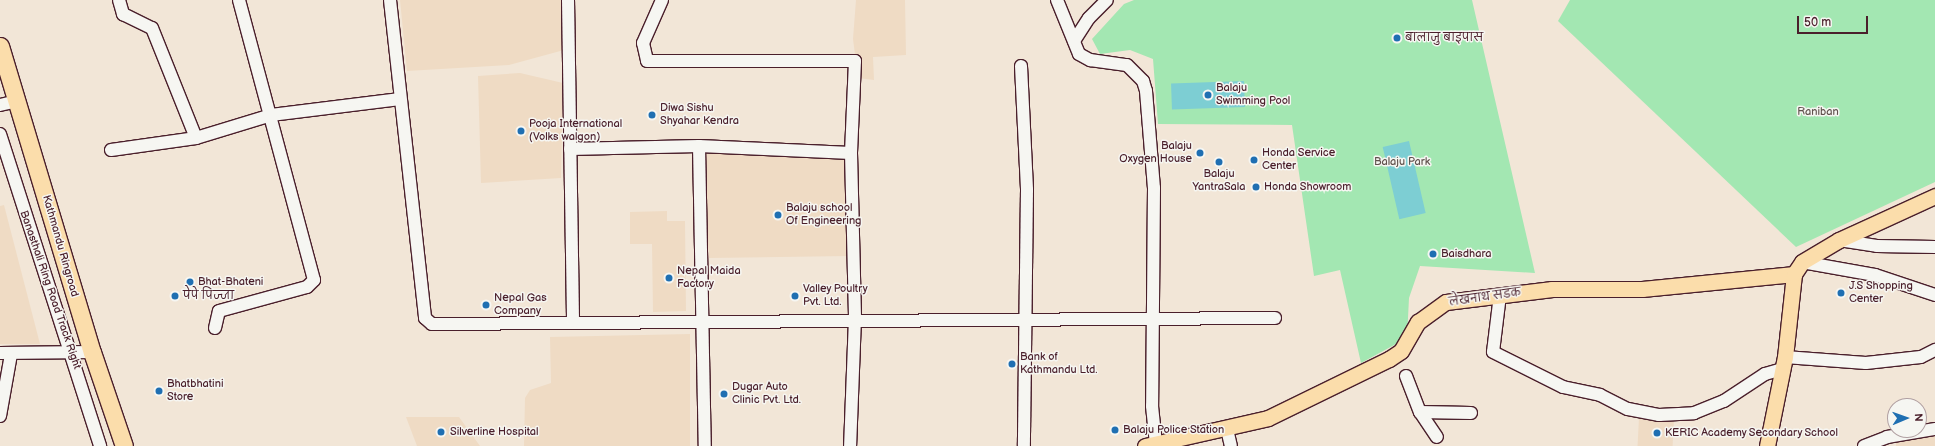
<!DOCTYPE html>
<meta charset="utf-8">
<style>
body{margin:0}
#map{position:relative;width:1935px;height:446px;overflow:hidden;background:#f2e6d7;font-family:"Balsamiq Sans","Playpen Sans Deva",sans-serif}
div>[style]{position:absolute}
.built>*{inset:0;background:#efdbc4;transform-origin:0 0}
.green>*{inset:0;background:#a3e7b2}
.water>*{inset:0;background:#7dced3;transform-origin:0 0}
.roads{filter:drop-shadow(1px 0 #4a1f2b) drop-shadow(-1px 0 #4a1f2b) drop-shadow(0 1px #4a1f2b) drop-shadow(0 -1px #4a1f2b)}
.minor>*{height:12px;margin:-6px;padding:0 6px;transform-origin:6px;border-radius:6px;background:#f6f6f2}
.major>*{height:15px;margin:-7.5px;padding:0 7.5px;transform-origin:7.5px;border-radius:7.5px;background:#fbddab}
.highway>*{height:17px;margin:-8.5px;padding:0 8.5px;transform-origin:8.5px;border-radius:8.5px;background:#fbddab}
.dots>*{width:11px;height:11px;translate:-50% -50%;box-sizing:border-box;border:2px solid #f6f6f2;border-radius:50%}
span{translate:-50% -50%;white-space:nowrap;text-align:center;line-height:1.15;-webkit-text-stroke:3px #f6f6f2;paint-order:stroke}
.poi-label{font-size:11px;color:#4a1f2b}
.left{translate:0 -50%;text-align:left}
.right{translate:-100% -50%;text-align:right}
.park-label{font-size:11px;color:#60514d}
.street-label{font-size:11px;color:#4a1f2b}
.north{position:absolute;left:1887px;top:398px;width:40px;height:40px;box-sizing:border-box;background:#f6f6f2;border:1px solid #b1a0a2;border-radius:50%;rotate:88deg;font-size:11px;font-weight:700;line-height:16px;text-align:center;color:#4a1f2b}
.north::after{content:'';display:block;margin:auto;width:14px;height:18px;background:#1f6fb2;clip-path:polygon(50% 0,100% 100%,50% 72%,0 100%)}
.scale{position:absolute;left:1797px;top:16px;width:71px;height:18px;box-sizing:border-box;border:2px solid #4a1f2b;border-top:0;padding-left:5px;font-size:12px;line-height:14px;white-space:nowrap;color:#4a1f2b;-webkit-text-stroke:3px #f6f6f2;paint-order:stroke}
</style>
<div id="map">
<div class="built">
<i style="clip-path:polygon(400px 0,565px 0,564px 50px,509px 65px,407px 71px)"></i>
<i style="clip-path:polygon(856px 0,905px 0,906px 55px,873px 57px,874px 80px,858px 78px,853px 39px)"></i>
<i style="clip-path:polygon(520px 73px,563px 83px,561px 178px,481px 183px,478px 76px)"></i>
<i style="clip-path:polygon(701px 150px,842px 154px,849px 173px,849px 256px,709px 258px)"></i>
<i style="clip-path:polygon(4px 205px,40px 344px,0 344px,0 206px)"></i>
<i style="clip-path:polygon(667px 211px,667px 221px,685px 221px,686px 311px,653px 312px,652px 244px,630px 244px,630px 212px)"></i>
<i style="clip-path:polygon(690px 334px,690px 446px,524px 446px,525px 398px,530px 390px,551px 383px,550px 337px)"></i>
<i style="clip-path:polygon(406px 417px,459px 417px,480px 446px,417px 446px)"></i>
<i style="left:1639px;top:418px;width:35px;height:28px;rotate:3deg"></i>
<i style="clip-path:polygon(1935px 433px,1935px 446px,1896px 446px,1896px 440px)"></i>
</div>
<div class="green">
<i style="clip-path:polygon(1134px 0,1472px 0,1535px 273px,1420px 266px,1409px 298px,1407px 338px,1361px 363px,1340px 270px,1314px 276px,1292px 125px,1158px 124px,1153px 59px,1130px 50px,1100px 54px,1092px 39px,1124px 4px)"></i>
<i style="clip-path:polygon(1570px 0,1935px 0,1935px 182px,1796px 247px,1558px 21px)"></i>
</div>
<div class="water">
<i style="left:1244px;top:81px;width:26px;height:73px;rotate:88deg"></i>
<i style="left:1409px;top:141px;width:74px;height:27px;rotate:77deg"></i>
</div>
<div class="roads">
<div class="minor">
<i style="left:119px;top:0;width:15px;rotate:74deg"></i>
<i style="left:123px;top:14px;width:32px;rotate:26deg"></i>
<i style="left:152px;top:28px;width:118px;rotate:68.2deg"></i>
<i style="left:390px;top:0;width:320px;rotate:83.7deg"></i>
<i style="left:425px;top:318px;width:9px;rotate:41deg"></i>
<i style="left:432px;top:324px;width:843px;rotate:-0.41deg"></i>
<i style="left:568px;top:0;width:321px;rotate:89.1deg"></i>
<i style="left:662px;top:0;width:47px;rotate:113.8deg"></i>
<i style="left:643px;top:43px;width:18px;rotate:77deg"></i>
<i style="left:647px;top:61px;width:208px"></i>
<i style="left:855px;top:61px;width:92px;rotate:92.5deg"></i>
<i style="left:851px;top:153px;width:165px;rotate:88.6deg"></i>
<i style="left:855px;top:318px;width:128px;rotate:92.2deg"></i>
<i style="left:1057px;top:0;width:58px;rotate:67.8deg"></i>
<i style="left:1079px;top:54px;width:13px;rotate:29deg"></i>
<i style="left:1090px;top:60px;width:37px;rotate:8deg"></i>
<i style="left:1127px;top:65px;width:23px;rotate:45deg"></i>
<i style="left:1143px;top:81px;width:10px;rotate:73deg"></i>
<i style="left:1146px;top:91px;width:97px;rotate:85.3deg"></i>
<i style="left:1154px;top:188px;width:218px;rotate:90.5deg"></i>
<i style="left:1152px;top:406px;width:37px;rotate:84deg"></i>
<i style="left:1074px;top:41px;width:27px;rotate:-57deg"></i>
<i style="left:1089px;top:18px;width:25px;rotate:-45deg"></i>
<i style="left:1021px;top:66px;width:124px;rotate:87.2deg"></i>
<i style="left:1027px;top:190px;width:256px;rotate:90.7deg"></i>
<i style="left:0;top:105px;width:17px;rotate:-13deg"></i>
<i style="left:0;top:134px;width:328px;rotate:72.2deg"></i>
<i style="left:699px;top:146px;width:300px;rotate:88.9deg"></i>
<i style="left:570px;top:149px;width:129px;rotate:-1.3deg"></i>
<i style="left:699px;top:146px;width:152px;rotate:2.6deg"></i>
<i style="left:111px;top:150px;width:86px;rotate:-8deg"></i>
<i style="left:196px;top:138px;width:78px;rotate:-17deg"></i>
<i style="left:271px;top:115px;width:130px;rotate:-7.1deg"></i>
<i style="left:1839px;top:240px;width:38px;rotate:9deg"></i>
<i style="left:1877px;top:246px;width:58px;rotate:1deg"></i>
<i style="left:1802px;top:262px;width:74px;rotate:10.1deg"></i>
<i style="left:1875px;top:275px;width:63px;rotate:18.4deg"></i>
<i style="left:1500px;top:295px;width:57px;rotate:97deg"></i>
<i style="left:1493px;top:352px;width:78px;rotate:26.6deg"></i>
<i style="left:1563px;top:387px;width:38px;rotate:12deg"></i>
<i style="left:1600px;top:395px;width:31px;rotate:27deg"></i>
<i style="left:1628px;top:409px;width:32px;rotate:11deg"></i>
<i style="left:1659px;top:415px;width:35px;rotate:-3deg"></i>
<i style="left:1694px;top:413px;width:32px;rotate:-22deg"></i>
<i style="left:1724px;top:401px;width:49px;rotate:-33.4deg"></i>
<i style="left:1765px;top:374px;width:19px;rotate:-16deg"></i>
<i style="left:215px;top:328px;width:17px;rotate:-77deg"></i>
<i style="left:219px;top:311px;width:91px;rotate:-15.3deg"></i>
<i style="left:307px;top:287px;width:10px;rotate:-45deg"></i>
<i style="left:314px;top:280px;width:290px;rotate:-105deg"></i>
<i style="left:0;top:353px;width:92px;rotate:-0.6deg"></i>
<i style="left:1785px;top:357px;width:81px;rotate:4.2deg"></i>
<i style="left:1866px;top:363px;width:55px;rotate:-6.2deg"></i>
<i style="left:1921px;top:357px;width:16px;rotate:-27deg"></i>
<i style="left:1406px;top:376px;width:39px;rotate:69deg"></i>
<i style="left:1420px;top:412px;width:51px;rotate:1.1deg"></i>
<i style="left:1420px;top:412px;width:30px;rotate:56deg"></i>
<i style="left:0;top:416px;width:63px;rotate:-79.9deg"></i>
<i style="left:1227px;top:429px;width:17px;rotate:77deg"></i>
<i style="left:1864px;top:446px;width:25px;rotate:-21deg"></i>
<i style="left:1887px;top:437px;width:49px;rotate:-9.5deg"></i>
</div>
<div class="major">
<i style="left:1145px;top:446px;width:126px;rotate:-12.8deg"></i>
<i style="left:1268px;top:418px;width:135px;rotate:-26deg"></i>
<i style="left:1389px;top:359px;width:14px;rotate:-34deg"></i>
<i style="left:1401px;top:351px;width:34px;rotate:-60deg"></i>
<i style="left:1418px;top:322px;width:34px;rotate:-36deg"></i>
<i style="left:1446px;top:302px;width:107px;rotate:-7deg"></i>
<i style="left:1552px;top:289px;width:90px"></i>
<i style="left:1642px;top:289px;width:153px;rotate:-5.6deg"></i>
<i style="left:1767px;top:446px;width:91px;rotate:-78.6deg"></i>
<i style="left:1785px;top:357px;width:83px;rotate:-83.8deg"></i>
<i style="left:1794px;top:274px;width:14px;rotate:-56deg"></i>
<i style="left:1802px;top:262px;width:43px;rotate:-30.7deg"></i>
<i style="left:1839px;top:240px;width:106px;rotate:-24.6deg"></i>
</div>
<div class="highway">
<i style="left:0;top:46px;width:320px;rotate:73.3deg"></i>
<i style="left:92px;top:352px;width:99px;rotate:71.2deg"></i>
</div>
</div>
<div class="dots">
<i style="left:1397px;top:38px;background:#1f6fb2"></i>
<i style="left:1208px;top:95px;background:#1f6fb2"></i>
<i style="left:652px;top:115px;background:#1f6fb2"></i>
<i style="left:521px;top:131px;background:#1f6fb2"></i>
<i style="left:1200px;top:153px;background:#1f6fb2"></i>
<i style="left:1254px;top:160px;background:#1f6fb2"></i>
<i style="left:1219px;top:162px;background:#1f6fb2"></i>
<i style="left:1256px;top:187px;background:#1f6fb2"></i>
<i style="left:778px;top:215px;background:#1f6fb2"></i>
<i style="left:1433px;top:254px;background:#1f6fb2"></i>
<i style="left:669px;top:278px;background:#1f6fb2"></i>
<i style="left:190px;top:282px;background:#1f6fb2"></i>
<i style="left:1841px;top:293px;background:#1f6fb2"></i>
<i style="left:175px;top:296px;background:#1f6fb2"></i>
<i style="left:795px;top:296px;background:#1f6fb2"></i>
<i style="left:486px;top:305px;background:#1f6fb2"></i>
<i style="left:1012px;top:364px;background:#1f6fb2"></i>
<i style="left:159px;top:391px;background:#1f6fb2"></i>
<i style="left:724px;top:394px;background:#1f6fb2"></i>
<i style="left:1115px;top:430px;background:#1f6fb2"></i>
<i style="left:441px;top:432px;background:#1f6fb2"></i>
<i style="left:1657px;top:433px;background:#1f6fb2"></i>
</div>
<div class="poi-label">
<span class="left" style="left:1405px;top:38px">बालाजु बाइपास</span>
<span class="left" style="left:1216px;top:95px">Balaju<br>Swimming Pool</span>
<span class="left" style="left:660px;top:115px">Diwa Sishu<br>Shyahar Kendra</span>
<span class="left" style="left:529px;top:131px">Pooja International<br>(Volks walgon)</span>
<span class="right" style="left:1192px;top:153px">Balaju<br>Oxygen House</span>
<span class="left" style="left:1262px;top:160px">Honda Service<br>Center</span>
<span style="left:1219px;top:181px">Balaju<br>YantraSala</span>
<span class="left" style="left:1264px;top:187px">Honda Showroom</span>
<span class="left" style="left:786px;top:215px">Balaju school<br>Of Engineering</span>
<span class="left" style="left:1441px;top:254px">Baisdhara</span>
<span class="left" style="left:677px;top:278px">Nepal Maida<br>Factory</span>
<span class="left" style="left:198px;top:282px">Bhat-Bhateni</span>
<span class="left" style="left:1849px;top:293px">J.S Shopping<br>Center</span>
<span class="left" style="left:803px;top:296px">Valley Poultry<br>Pvt. Ltd.</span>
<span class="left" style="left:183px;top:296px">पेपे पिज्जा</span>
<span class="left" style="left:494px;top:305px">Nepal Gas<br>Company</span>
<span class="left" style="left:1020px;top:364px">Bank of<br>Kathmandu Ltd.</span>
<span class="left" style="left:167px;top:391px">Bhatbhatini<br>Store</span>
<span class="left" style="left:732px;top:394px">Dugar Auto<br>Clinic Pvt. Ltd.</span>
<span class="left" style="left:1123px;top:430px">Balaju Police Station</span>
<span class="left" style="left:450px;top:432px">Silverline Hospital</span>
<span class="left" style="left:1665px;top:433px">KERIC Academy Secondary School</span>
</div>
<div class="park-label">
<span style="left:1818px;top:112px">Raniban</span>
<span style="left:1402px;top:162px">Balaju Park</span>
</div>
<div class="street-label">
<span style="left:60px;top:246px;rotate:74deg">Kathmandu Ringroad</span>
<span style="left:50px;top:290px;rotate:71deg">Banasthali Ring Road Track Right</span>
<span style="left:1485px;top:298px;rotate:-8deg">लेखनाथ सडक</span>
</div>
<div class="north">N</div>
<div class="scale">50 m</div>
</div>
